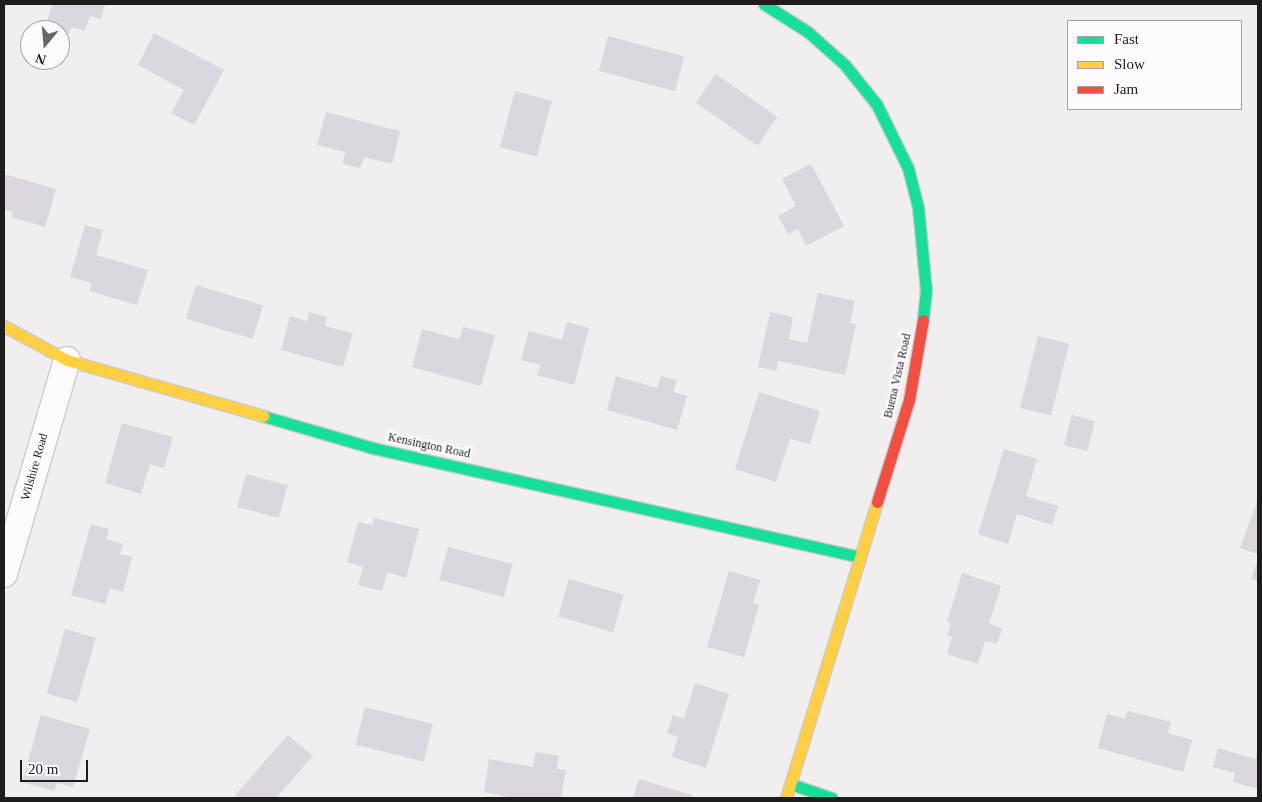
<!DOCTYPE html>
<style>
body{margin:0}
#map{position:relative;width:1262px;height:802px;overflow:hidden;background:#f0eeef;font-family:"Times New Roman",serif}
div>[style]{position:absolute}
.building>*{inset:0;background:#dcd6df;transform-origin:0 0}
.roads{filter:drop-shadow(1px 0 #cccacb) drop-shadow(-1px 0 #cccacb) drop-shadow(0 1px #cccacb) drop-shadow(0 -1px #cccacb)}
.street>*{height:26px;margin:-13px;padding:0 13px;transform-origin:13px;border-radius:13px;background:#fdfcfd}
.fast>*{height:11px;margin:-5.5px;padding:0 5.5px;transform-origin:5.5px;border-radius:5.5px;background:#16e098}
.slow>*{height:11px;margin:-5.5px;padding:0 5.5px;transform-origin:5.5px;border-radius:5.5px;background:#ffcf43}
.jam>*{height:11px;margin:-5.5px;padding:0 5.5px;transform-origin:5.5px;border-radius:5.5px;background:#f24e42}
span{translate:-50% -50%;white-space:nowrap;text-align:center;line-height:1.15;-webkit-text-stroke:5px #fffafd;paint-order:stroke}
.street-label{font-size:12px;color:#1e1d1e}
.frame{position:absolute;inset:0;border:5px solid #1e1d1e;pointer-events:none}
.legend{position:absolute;left:1067px;top:20px;width:175px;height:90px;box-sizing:border-box;background:#fffafd;border:1px solid #a5a2a4;margin:0;padding:6px 9px;list-style:none;font-size:15px;color:#1e1d1e}
.legend li{display:flex;align-items:center;gap:10px;height:25px}
.legend b{width:25px;border:1px solid #a5a2a4}
.north{position:absolute;left:20px;top:20px;width:50px;height:50px;box-sizing:border-box;background:#fffafd;border:1px solid #a5a2a4;border-radius:50%;rotate:197deg;font-size:14px;font-weight:700;line-height:20px;text-align:center;color:#1e1d1e}
.north::after{content:'';display:block;margin:auto;width:18px;height:22px;background:#686667;clip-path:polygon(50% 0,100% 100%,50% 72%,0 100%)}
.scale{position:absolute;left:20px;top:760px;width:68px;height:22px;box-sizing:border-box;border:2px solid #1e1d1e;border-top:0;padding-left:6px;font-size:15px;line-height:18px;white-space:nowrap;color:#1e1d1e;-webkit-text-stroke:4px #fffafd;paint-order:stroke}
</style>
<div id="map">
<div class="building">
<i style="clip-path:polygon(52px 4px,105px 4px,101px 19px,90px 16px,85px 31px,71px 27px,69px 34px,45px 28px)"></i>
<i style="clip-path:polygon(154px 33px,224px 70px,194px 125px,171px 113px,184px 90px,138px 65px)"></i>
<i style="left:608px;top:36px;width:79px;height:36px;rotate:15deg"></i>
<i style="left:716px;top:74px;width:75px;height:35px;rotate:35deg"></i>
<i style="left:515px;top:91px;width:38px;height:58px;rotate:15deg"></i>
<i style="clip-path:polygon(326px 112px,400px 131px,392px 164px,364px 157px,360px 168px,343px 164px,345px 152px,317px 145px)"></i>
<i style="clip-path:polygon(811px 164px,844px 226px,806px 246px,798px 229px,788px 234px,778px 216px,796px 206px,782px 179px)"></i>
<i style="clip-path:polygon(4px 174px,56px 189px,45px 227px,11px 217px,13px 212px,4px 209px)"></i>
<i style="clip-path:polygon(85px 225px,103px 230px,96px 255px,148px 270px,137px 305px,89px 291px,92px 283px,70px 277px)"></i>
<i style="left:196px;top:285px;width:70px;height:35px;rotate:17deg"></i>
<i style="clip-path:polygon(818px 293px,855px 301px,850px 323px,856px 324px,845px 375px,778px 361px,776px 371px,758px 367px,770px 312px,793px 317px,789px 339px,807px 343px)"></i>
<i style="clip-path:polygon(309px 312px,327px 317px,325px 326px,353px 333px,343px 367px,281px 350px,290px 316px,307px 321px)"></i>
<i style="clip-path:polygon(567px 322px,589px 328px,574px 385px,537px 375px,540px 365px,521px 360px,529px 331px,562px 340px)"></i>
<i style="clip-path:polygon(463px 327px,495px 335px,481px 386px,412px 367px,422px 329px,459px 339px)"></i>
<i style="left:1038px;top:336px;width:32px;height:74px;rotate:14deg"></i>
<i style="clip-path:polygon(616px 376px,657px 388px,661px 376px,677px 380px,673px 392px,687px 396px,677px 430px,607px 410px)"></i>
<i style="clip-path:polygon(759px 392px,820px 411px,810px 444px,790px 439px,776px 482px,735px 469px)"></i>
<i style="left:1072px;top:415px;width:24px;height:31px;rotate:15deg"></i>
<i style="clip-path:polygon(122px 423px,173px 437px,164px 468px,150px 464px,141px 494px,105px 483px)"></i>
<i style="clip-path:polygon(1004px 449px,1037px 459px,1026px 496px,1058px 506px,1052px 525px,1017px 514px,1008px 544px,978px 534px)"></i>
<i style="left:246px;top:474px;width:43px;height:34px;rotate:15deg"></i>
<i style="clip-path:polygon(1258px 499px,1258px 554px,1240px 548px)"></i>
<i style="clip-path:polygon(374px 518px,419px 529px,406px 578px,387px 572px,382px 591px,358px 585px,363px 567px,347px 562px,358px 522px,372px 525px)"></i>
<i style="clip-path:polygon(91px 524px,109px 529px,106px 539px,123px 544px,120px 554px,132px 557px,123px 592px,110px 588px,105px 604px,71px 595px)"></i>
<i style="left:448px;top:547px;width:67px;height:34px;rotate:15deg"></i>
<i style="clip-path:polygon(1258px 559px,1258px 582px,1251px 579px)"></i>
<i style="clip-path:polygon(729px 571px,760px 580px,753px 603px,759px 605px,744px 657px,707px 647px)"></i>
<i style="clip-path:polygon(962px 573px,1001px 586px,989px 623px,1002px 628px,997px 644px,985px 641px,978px 664px,947px 654px,952px 637px,947px 635px,951px 623px,947px 622px)"></i>
<i style="left:569px;top:579px;width:57px;height:39px;rotate:16deg"></i>
<i style="left:65px;top:629px;width:32px;height:67px;rotate:16deg"></i>
<i style="clip-path:polygon(695px 683px,729px 694px,706px 768px,672px 757px,678px 737px,667px 733px,673px 715px,684px 719px)"></i>
<i style="left:365px;top:707px;width:70px;height:39px;rotate:14deg"></i>
<i style="clip-path:polygon(1128px 711px,1171px 722px,1168px 733px,1192px 740px,1183px 772px,1098px 748px,1107px 714px,1125px 719px)"></i>
<i style="clip-path:polygon(41px 715px,90px 729px,73px 787px,57px 783px,54px 791px,22px 782px)"></i>
<i style="clip-path:polygon(288px 735px,313px 756px,276px 798px,239px 798px,235px 795px)"></i>
<i style="clip-path:polygon(1218px 748px,1255px 759px,1258px 748px,1258px 789px,1233px 782px,1235px 773px,1213px 767px)"></i>
<i style="clip-path:polygon(536px 752px,559px 756px,557px 769px,566px 770px,561px 798px,513px 798px,484px 792px,489px 759px,533px 767px)"></i>
<i style="clip-path:polygon(639px 779px,692px 795px,691px 798px,633px 798px)"></i>
</div>
<div class="roads">
<div class="street">
<i style="left:4px;top:574px;width:223px;rotate:-73.6deg"></i>
</div>
<div class="fast">
<i style="left:764px;top:4px;width:52px;rotate:32.5deg"></i>
<i style="left:808px;top:32px;width:50px;rotate:41.7deg"></i>
<i style="left:845px;top:65px;width:51px;rotate:51.3deg"></i>
<i style="left:877px;top:105px;width:70px;rotate:63.8deg"></i>
<i style="left:908px;top:168px;width:40px;rotate:75.6deg"></i>
<i style="left:918px;top:207px;width:83px;rotate:84.5deg"></i>
<i style="left:926px;top:290px;width:30px;rotate:96deg"></i>
<i style="left:263px;top:416px;width:115px;rotate:16.2deg"></i>
<i style="left:373px;top:448px;width:499px;rotate:12.6deg"></i>
<i style="left:791px;top:784px;width:43px;rotate:18.9deg"></i>
</div>
<div class="slow">
<i style="left:4px;top:326px;width:72px;rotate:28.4deg"></i>
<i style="left:67px;top:360px;width:204px;rotate:15.9deg"></i>
<i style="left:786px;top:798px;width:310px;rotate:-72.9deg"></i>
</div>
<div class="jam">
<i style="left:877px;top:502px;width:107px;rotate:-72.6deg"></i>
<i style="left:909px;top:400px;width:81px;rotate:-80.1deg"></i>
</div>
</div>
<div class="street-label">
<span style="left:898px;top:376px;rotate:-77deg">Buena Vista Road</span>
<span style="left:429px;top:446px;rotate:12deg">Kensington Road</span>
<span style="left:35px;top:467px;rotate:-74deg">Wilshire Road</span>
</div>
<div class="frame"></div>
<ul class="legend">
<li><b style="height:6px;background:#16e098"></b>Fast</li>
<li><b style="height:6px;background:#ffcf43"></b>Slow</li>
<li><b style="height:6px;background:#f24e42"></b>Jam</li>
</ul>
<div class="north">N</div>
<div class="scale">20 m</div>
</div>
